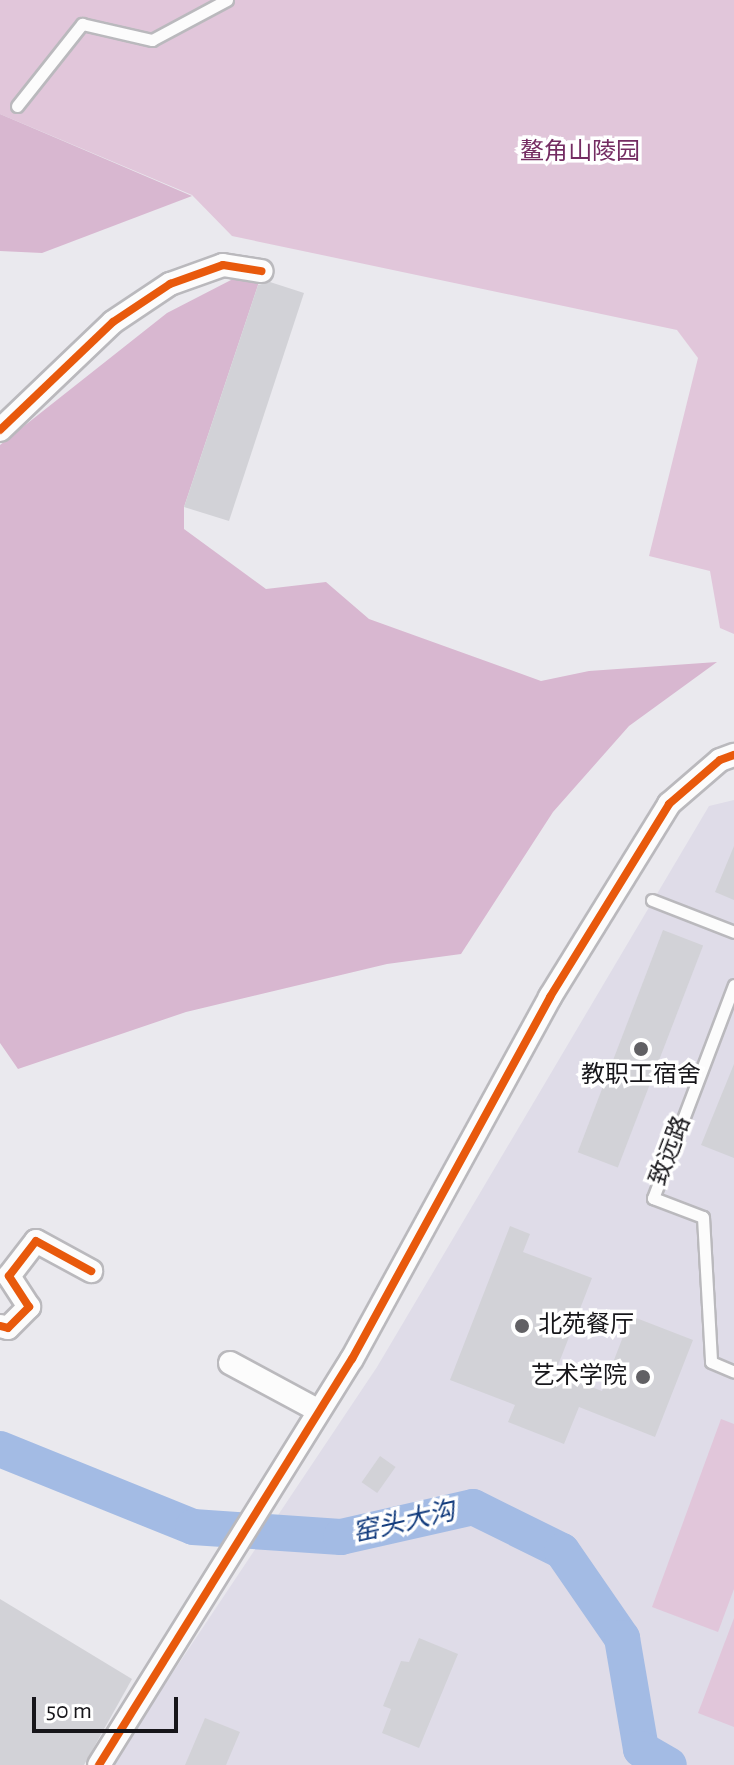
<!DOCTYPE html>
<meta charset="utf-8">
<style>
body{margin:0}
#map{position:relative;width:734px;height:1765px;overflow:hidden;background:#eae9ee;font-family:"Alegreya Sans","Noto Sans SC",sans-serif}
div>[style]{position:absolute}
.built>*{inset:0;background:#dfdce8}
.green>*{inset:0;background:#e1c6da}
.forest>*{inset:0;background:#d8b7d0}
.river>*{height:36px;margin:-18px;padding:0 18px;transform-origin:18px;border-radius:18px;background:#a3bbe4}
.building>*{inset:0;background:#d2d2d7;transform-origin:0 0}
.roads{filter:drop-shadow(2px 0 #bab9bd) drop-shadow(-2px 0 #bab9bd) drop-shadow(0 2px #bab9bd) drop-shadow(0 -2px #bab9bd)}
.lane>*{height:11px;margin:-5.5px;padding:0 5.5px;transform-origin:5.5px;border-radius:5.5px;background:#fcfcfc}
.street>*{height:22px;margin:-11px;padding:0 11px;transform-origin:11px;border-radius:11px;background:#fcfcfc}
.cycleway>*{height:8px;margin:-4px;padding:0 4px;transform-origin:4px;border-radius:4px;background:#e8590c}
.dots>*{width:22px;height:22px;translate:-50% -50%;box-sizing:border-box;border:4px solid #fff;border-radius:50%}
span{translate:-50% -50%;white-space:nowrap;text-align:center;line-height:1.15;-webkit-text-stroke:7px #fff;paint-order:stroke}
.park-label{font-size:24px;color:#742c62}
.poi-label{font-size:24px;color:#17161a}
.left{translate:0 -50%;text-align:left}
.right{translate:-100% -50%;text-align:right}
.street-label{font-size:24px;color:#17161a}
.water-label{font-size:26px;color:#123b7d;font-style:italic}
.scale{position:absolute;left:32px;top:1697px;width:146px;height:36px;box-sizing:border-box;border:4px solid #17161a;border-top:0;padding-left:10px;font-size:24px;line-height:28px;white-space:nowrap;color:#17161a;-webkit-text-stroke:6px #fff;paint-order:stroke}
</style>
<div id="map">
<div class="built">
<i style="clip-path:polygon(734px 800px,734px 1765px,111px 1765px,377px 1367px,709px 806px)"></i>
</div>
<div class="green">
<i style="clip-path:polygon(0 0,734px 0,734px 634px,720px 628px,710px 571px,649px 556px,698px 358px,677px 330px,232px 236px,192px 195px,0 114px)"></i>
<i style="clip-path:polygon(721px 1419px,734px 1424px,734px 1589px,718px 1632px,652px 1607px)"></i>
<i style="clip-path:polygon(734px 1618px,734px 1727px,698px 1713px)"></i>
</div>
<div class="forest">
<i style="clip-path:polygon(0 114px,192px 196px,42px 253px,0 251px)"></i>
<i style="clip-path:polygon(260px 279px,184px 507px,184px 529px,266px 589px,326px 582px,369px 619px,541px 681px,589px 671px,717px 662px,629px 726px,553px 812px,461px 954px,387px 964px,186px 1012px,18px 1069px,0 1043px,0 445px,167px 313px,231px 280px)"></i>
</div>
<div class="river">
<i style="left:0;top:1449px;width:208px;rotate:22deg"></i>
<i style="left:193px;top:1527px;width:148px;rotate:3.9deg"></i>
<i style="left:341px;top:1537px;width:135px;rotate:-12.8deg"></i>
<i style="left:473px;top:1507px;width:99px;rotate:26.3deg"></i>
<i style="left:562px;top:1551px;width:106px;rotate:55.4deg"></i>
<i style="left:622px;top:1638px;width:113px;rotate:80.3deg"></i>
<i style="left:641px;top:1749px;width:32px;rotate:30deg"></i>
</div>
<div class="building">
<i style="clip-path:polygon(270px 282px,304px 293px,229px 521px,184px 507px,258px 285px)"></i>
<i style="clip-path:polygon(734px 846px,734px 900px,715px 892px)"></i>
<i style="left:663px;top:930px;width:43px;height:238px;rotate:21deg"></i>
<i style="clip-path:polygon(734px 1064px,734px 1158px,701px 1145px)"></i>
<i style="clip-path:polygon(510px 1226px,530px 1234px,523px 1252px,592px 1278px,555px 1373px,602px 1391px,631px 1316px,693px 1340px,655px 1437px,579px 1407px,564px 1444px,508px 1422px,515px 1405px,450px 1380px)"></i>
<i style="left:380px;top:1456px;width:19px;height:32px;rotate:35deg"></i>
<i style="clip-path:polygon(0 1599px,132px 1679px,84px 1765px,0 1765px)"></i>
<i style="clip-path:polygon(419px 1638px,458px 1654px,419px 1748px,382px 1733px,391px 1709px,383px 1706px,401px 1661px,409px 1662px)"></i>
<i style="clip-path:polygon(205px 1718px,240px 1732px,226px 1765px,185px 1765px)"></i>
</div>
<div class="roads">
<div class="lane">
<i style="left:17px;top:106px;width:105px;rotate:-51.6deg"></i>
<i style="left:82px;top:24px;width:72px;rotate:12.9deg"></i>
<i style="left:152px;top:40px;width:85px;rotate:-28.1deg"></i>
<i style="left:652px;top:900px;width:88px;rotate:21.3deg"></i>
<i style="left:734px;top:985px;width:228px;rotate:110.8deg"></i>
<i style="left:653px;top:1198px;width:53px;rotate:20.8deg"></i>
<i style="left:703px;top:1217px;width:145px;rotate:86.8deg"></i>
<i style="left:711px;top:1362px;width:25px;rotate:23deg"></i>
</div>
<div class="street">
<i style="left:0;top:430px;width:156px;rotate:-43.7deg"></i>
<i style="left:113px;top:322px;width:69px;rotate:-33.7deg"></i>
<i style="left:170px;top:284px;width:56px;rotate:-19.7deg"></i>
<i style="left:223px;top:265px;width:39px;rotate:9deg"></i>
<i style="left:0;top:1326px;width:8px;rotate:14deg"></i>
<i style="left:8px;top:1328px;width:30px;rotate:-45deg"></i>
<i style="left:29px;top:1307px;width:37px;rotate:-123deg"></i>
<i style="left:9px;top:1276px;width:44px;rotate:-52.4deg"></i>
<i style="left:36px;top:1241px;width:63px;rotate:28.6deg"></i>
<i style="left:230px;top:1363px;width:101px;rotate:28.3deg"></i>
<i style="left:99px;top:1765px;width:478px;rotate:-58.1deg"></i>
<i style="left:352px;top:1359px;width:413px;rotate:-61.3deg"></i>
<i style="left:550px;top:997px;width:227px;rotate:-58.3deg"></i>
<i style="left:669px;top:804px;width:67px;rotate:-40.8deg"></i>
<i style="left:720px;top:760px;width:15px;rotate:-20deg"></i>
</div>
</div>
<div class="cycleway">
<i style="left:0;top:430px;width:156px;rotate:-43.7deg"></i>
<i style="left:113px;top:322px;width:69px;rotate:-33.7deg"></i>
<i style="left:170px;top:284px;width:56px;rotate:-19.7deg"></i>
<i style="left:223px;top:265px;width:39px;rotate:9deg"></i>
<i style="left:0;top:1326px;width:8px;rotate:14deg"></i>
<i style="left:8px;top:1328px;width:30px;rotate:-45deg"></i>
<i style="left:29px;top:1307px;width:37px;rotate:-123deg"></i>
<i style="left:9px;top:1276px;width:44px;rotate:-52.4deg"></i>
<i style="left:36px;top:1241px;width:63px;rotate:28.6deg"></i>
<i style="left:99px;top:1765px;width:478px;rotate:-58.1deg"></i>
<i style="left:352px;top:1359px;width:413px;rotate:-61.3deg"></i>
<i style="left:550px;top:997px;width:227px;rotate:-58.3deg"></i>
<i style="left:669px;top:804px;width:67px;rotate:-40.8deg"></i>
<i style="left:720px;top:760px;width:15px;rotate:-20deg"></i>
</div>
<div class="dots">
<i style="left:641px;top:1049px;background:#616064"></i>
<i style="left:522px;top:1326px;background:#616064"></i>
<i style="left:643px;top:1377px;background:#616064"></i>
</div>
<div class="park-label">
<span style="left:580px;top:153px">鳌角山陵园</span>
</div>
<div class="poi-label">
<span style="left:641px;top:1076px">教职工宿舍</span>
<span class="left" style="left:538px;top:1326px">北苑餐厅</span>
<span class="right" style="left:627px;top:1377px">艺术学院</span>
</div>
<div class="street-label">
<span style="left:671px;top:1151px;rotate:-69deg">致远路</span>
</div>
<div class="water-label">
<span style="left:404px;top:1523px;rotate:-13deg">窑头大沟</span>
</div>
<div class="scale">50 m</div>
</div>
